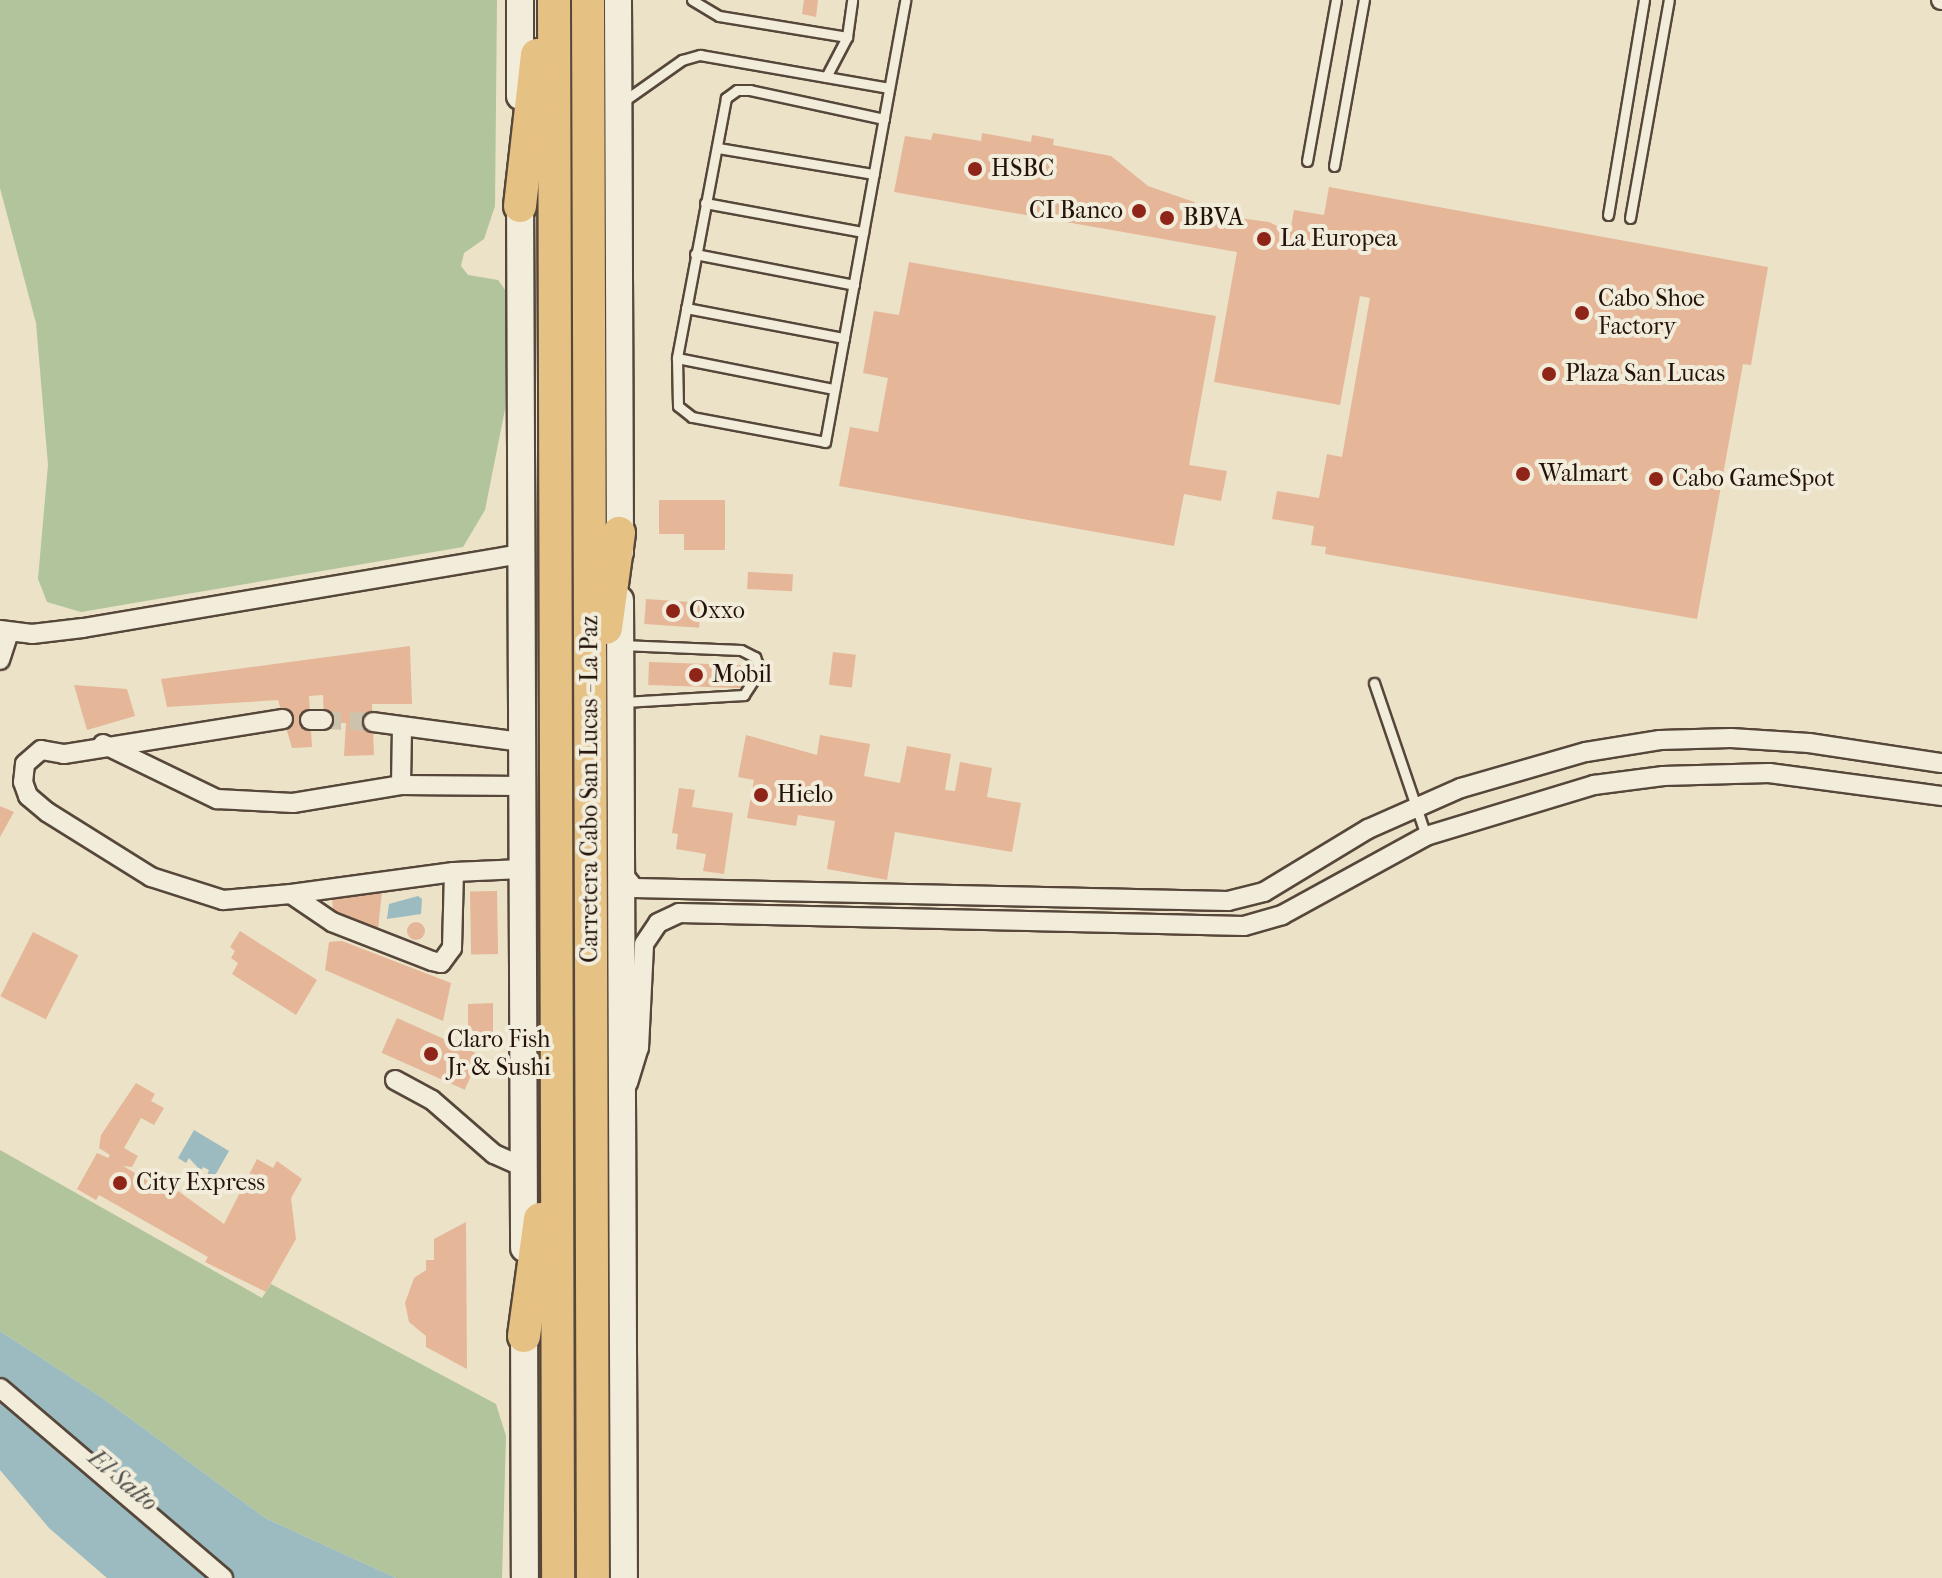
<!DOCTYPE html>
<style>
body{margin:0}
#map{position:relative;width:1942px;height:1578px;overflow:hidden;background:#ebe2c8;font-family:"IM FELL French Canon",serif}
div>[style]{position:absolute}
.green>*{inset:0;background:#b1c49b}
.water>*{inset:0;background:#9cbbc0}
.building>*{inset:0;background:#e5b798;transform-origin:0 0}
.round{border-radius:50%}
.minor-tunnel>*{height:18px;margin-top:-9px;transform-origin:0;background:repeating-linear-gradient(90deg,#cdc3ac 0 18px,transparent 0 27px)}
.roads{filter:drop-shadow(2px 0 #56473a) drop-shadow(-2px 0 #56473a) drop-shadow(0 2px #56473a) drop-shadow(0 -2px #56473a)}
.service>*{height:9px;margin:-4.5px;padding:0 4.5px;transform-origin:4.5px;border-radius:4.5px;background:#f2ecdb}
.minor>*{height:18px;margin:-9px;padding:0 9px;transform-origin:9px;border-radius:9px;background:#f2ecdb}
.secondary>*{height:26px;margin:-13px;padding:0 13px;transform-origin:13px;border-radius:13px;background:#f2ecdb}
.trunk>*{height:32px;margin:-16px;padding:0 16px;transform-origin:16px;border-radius:16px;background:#e6c184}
.dots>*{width:22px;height:22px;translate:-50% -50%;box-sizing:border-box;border:4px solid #f2ecdb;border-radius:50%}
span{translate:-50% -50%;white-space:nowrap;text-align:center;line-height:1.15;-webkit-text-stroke:8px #f2ecdb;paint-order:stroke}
.poi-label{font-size:24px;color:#25130b}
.left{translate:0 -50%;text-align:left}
.right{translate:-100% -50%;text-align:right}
.street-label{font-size:24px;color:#25130b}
.water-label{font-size:26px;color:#4f4e4a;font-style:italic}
</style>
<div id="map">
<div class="green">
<i style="clip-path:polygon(0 0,497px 0,495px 206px,484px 239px,464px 253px,461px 266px,468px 275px,498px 280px,506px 291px,505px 409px,485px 510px,463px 547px,81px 612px,47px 602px,38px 579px,48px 465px,36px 323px,0 188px)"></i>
<i style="clip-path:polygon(0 1150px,262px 1298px,271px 1284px,496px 1404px,506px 1436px,502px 1578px,396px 1578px,265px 1518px,101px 1397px,0 1331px)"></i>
</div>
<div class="water">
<i style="clip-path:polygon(418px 896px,422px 899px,421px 914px,387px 919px,389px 904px)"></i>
<i style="clip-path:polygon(194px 1130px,229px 1151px,213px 1179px,207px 1175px,209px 1170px,203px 1167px,201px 1171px,189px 1158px,186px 1163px,178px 1158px)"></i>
<i style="clip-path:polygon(0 1331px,101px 1397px,265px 1518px,396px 1578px,107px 1578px,49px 1528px,0 1470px)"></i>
</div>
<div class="building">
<i style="clip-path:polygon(804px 0,818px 0,816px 17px,802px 14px)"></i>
<i style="clip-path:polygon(933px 133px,981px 141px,982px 133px,1031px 142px,1032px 135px,1054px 139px,1053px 145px,1111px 156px,1148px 186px,1194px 202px,1210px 214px,1237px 208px,1239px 218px,1269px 222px,1290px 232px,1294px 210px,1324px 215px,1329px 187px,1768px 267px,1751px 365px,1743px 364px,1697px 619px,1325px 554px,1326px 547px,1311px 545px,1314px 526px,1272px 519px,1277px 491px,1319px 498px,1327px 454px,1342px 457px,1370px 298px,1360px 296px,1340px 405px,1214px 382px,1237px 252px,894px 192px,905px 136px,931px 140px)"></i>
<i style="clip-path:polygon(909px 262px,1216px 316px,1189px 465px,1227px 471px,1221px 501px,1184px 494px,1174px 546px,839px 486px,850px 427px,878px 432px,888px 378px,863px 373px,874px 311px,899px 315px)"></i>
<i style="clip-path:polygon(659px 500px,725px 500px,725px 550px,684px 550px,684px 534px,659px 534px)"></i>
<i style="left:748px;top:572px;width:45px;height:17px;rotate:3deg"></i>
<i style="left:646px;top:599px;width:55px;height:25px;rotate:4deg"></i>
<i style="clip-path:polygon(410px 646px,412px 704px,372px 704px,374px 755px,344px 756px,346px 723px,324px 723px,323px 695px,309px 696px,312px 747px,292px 748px,278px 700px,167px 707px,161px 679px)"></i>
<i style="left:833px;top:652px;width:23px;height:33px;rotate:7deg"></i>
<i style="left:649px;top:662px;width:96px;height:23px;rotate:2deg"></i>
<i style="clip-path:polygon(74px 685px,127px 689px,135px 716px,87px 730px)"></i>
<i style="clip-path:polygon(746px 735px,817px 755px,820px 735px,870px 744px,864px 776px,900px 783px,907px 746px,951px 754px,945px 790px,955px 791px,960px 762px,992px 768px,987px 797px,1021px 803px,1012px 852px,895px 832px,887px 880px,827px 869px,835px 821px,798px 815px,796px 826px,747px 818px,754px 780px,738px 777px)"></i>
<i style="clip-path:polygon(679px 788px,695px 790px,692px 807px,733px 813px,724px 874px,703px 871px,706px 854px,676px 849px,678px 834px,672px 833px)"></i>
<i style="clip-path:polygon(0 806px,14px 812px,0 837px)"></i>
<i style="clip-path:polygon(382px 891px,378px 930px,333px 912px,332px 897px)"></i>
<i style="left:497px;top:891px;width:63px;height:27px;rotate:89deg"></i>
<i class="round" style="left:407px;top:922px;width:18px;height:18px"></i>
<i style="clip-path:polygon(240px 931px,317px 980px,296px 1015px,232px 974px,238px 963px,231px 958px,235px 951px,230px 947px)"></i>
<i style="left:33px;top:932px;width:51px;height:72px;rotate:27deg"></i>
<i style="clip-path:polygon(342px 941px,451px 983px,443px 1021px,325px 970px,329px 942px)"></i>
<i style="clip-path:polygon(493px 1003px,493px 1037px,468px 1029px,468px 1004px)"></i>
<i style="left:397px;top:1018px;width:91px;height:38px;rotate:24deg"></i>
<i style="clip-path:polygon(136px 1083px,155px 1094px,151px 1101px,164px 1108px,154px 1125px,141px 1118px,124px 1148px,138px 1156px,132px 1167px,123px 1166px,150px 1182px,164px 1181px,224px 1224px,257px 1159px,273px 1168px,277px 1161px,302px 1179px,291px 1198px,296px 1239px,266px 1292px,205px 1262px,208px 1257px,99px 1195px,96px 1200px,77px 1189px,97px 1153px,108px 1158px,110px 1155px,99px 1148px,101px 1135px)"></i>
<i style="clip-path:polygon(466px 1222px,467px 1369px,426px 1347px,426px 1336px,409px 1322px,405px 1303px,414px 1278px,426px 1270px,426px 1260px,434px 1260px,434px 1239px)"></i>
</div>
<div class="minor-tunnel">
<i style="left:323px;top:720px;width:50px;rotate:2.3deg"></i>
</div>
<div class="roads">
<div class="service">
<i style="left:692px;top:0;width:31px;rotate:31deg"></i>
<i style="left:719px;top:16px;width:130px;rotate:9.3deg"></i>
<i style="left:826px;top:77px;width:45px;rotate:-62.3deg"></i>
<i style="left:847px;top:37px;width:37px;rotate:-82deg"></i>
<i style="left:621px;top:103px;width:75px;rotate:-35.2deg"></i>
<i style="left:682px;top:60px;width:19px;rotate:-16deg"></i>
<i style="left:700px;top:55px;width:192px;rotate:9.9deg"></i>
<i style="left:884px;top:119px;width:137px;rotate:-167.8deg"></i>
<i style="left:750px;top:90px;width:13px;rotate:180deg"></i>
<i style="left:737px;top:90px;width:14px;rotate:144deg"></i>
<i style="left:726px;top:98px;width:265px;rotate:100.7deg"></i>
<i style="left:677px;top:358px;width:48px;rotate:88.8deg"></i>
<i style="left:678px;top:406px;width:18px;rotate:38deg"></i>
<i style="left:692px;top:417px;width:135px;rotate:10.6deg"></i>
<i style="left:825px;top:442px;width:449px;rotate:-79.7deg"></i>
<i style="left:718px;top:148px;width:158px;rotate:9.5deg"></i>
<i style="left:1307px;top:161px;width:164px;rotate:-79.8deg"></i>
<i style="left:1334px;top:166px;width:169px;rotate:-79.8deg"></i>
<i style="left:705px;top:203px;width:161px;rotate:10.4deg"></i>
<i style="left:1608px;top:215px;width:218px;rotate:-80.5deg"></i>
<i style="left:1630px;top:218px;width:221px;rotate:-79.9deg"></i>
<i style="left:695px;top:254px;width:162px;rotate:11deg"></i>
<i style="left:686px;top:308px;width:161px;rotate:10.8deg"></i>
<i style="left:677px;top:358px;width:160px;rotate:11.2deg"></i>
<i style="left:621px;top:645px;width:120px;rotate:2.4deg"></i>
<i style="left:741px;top:650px;width:16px;rotate:27deg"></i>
<i style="left:755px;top:657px;width:14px;rotate:69deg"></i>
<i style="left:760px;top:670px;width:30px;rotate:123deg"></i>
<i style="left:744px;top:695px;width:120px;rotate:176.7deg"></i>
<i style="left:1374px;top:683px;width:162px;rotate:71.2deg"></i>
</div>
<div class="minor">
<i style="left:1941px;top:0;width:1px"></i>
<i style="left:0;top:630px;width:32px;rotate:7deg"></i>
<i style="left:32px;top:634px;width:51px;rotate:-6.7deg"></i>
<i style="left:83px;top:628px;width:445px;rotate:-9.6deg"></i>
<i style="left:0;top:660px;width:29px;rotate:-72deg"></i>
<i style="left:283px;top:719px;width:222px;rotate:170.9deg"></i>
<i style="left:64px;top:754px;width:23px;rotate:-170deg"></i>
<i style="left:41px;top:750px;width:21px;rotate:139deg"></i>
<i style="left:25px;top:764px;width:18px;rotate:96deg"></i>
<i style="left:23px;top:782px;width:15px;rotate:70deg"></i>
<i style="left:28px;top:796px;width:25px;rotate:40deg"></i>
<i style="left:47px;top:812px;width:123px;rotate:32deg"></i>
<i style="left:151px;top:877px;width:76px;rotate:17.7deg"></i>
<i style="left:223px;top:900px;width:68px;rotate:-5deg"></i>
<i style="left:291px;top:894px;width:50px;rotate:34.3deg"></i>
<i style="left:332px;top:922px;width:107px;rotate:21.3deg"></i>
<i style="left:432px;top:961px;width:9px;rotate:13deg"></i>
<i style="left:441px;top:963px;width:19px;rotate:-54deg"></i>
<i style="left:452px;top:948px;width:76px;rotate:-88.5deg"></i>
<i style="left:310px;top:720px;width:13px"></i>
<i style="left:373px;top:722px;width:149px;rotate:7.7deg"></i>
<i style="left:103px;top:744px;width:127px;rotate:25.8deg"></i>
<i style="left:217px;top:799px;width:76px;rotate:3deg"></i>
<i style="left:293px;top:803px;width:109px;rotate:-9.5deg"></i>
<i style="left:401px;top:785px;width:121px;rotate:0.5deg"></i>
<i style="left:401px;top:785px;width:58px;rotate:-89deg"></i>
<i style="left:622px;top:873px;width:19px;rotate:51deg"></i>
<i style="left:634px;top:888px;width:594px;rotate:1.25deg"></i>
<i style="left:1228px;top:901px;width:37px;rotate:-14deg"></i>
<i style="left:1264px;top:892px;width:122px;rotate:-31.2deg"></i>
<i style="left:1368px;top:829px;width:102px;rotate:-23.8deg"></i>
<i style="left:1461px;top:788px;width:130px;rotate:-16.1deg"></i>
<i style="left:1586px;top:752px;width:75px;rotate:-9.2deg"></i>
<i style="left:1660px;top:740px;width:71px;rotate:-1.6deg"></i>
<i style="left:1731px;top:738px;width:78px;rotate:3.7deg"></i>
<i style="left:1809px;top:743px;width:134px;rotate:8.6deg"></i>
<i style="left:291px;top:894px;width:164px;rotate:-7.7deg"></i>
<i style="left:454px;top:872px;width:68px;rotate:-2.5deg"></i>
<i style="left:395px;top:1080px;width:42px;rotate:28.4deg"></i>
<i style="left:432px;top:1100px;width:82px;rotate:41.1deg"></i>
<i style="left:494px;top:1154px;width:34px;rotate:24deg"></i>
<i style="left:628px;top:1083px;width:37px;rotate:-73deg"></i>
<i style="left:639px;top:1048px;width:104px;rotate:-87.2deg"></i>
<i style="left:644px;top:944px;width:25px;rotate:-56deg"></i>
<i style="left:658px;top:923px;width:23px;rotate:-25deg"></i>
<i style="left:679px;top:913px;width:565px;rotate:1.32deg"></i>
<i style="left:1244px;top:926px;width:40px;rotate:-16deg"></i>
<i style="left:1282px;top:915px;width:164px;rotate:-28.7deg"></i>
<i style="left:1426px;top:836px;width:176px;rotate:-16.9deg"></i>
<i style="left:1594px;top:785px;width:70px;rotate:-7.4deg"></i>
<i style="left:1663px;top:776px;width:106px;rotate:-1.6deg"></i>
<i style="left:1769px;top:773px;width:175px;rotate:7.6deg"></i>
<i style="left:0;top:1388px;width:293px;rotate:40.4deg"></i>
</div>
<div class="secondary">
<i style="left:520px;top:0;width:96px;rotate:90deg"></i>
<i style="left:618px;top:0;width:552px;rotate:89.79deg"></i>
<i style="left:520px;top:188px;width:1060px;rotate:89.78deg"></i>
<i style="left:620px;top:600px;width:978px;rotate:89.77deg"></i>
<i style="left:524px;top:1316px;width:262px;rotate:89.8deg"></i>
</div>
<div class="trunk">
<i style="left:554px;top:0;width:1578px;rotate:89.85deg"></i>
<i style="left:588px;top:0;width:1578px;rotate:89.82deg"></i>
<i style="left:520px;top:206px;width:152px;rotate:-83.6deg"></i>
<i style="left:606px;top:628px;width:96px;rotate:-82.2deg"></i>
<i style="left:524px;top:1336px;width:118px;rotate:-82.2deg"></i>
</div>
</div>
<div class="dots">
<i style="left:975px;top:169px;background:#8f2418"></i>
<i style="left:1139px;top:211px;background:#8f2418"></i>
<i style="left:1167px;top:218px;background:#8f2418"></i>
<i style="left:1264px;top:239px;background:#8f2418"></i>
<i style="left:1582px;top:313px;background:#8f2418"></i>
<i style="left:1549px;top:374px;background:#8f2418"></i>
<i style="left:1523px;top:474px;background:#8f2418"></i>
<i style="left:1656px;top:479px;background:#8f2418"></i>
<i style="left:673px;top:611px;background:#8f2418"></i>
<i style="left:696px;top:675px;background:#8f2418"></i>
<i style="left:761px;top:795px;background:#8f2418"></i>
<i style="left:431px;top:1054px;background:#8f2418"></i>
<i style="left:120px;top:1183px;background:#8f2418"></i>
</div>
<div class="poi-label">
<span class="left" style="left:991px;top:169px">HSBC</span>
<span class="right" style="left:1123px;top:211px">CI Banco</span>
<span class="left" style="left:1183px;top:218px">BBVA</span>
<span class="left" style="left:1280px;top:239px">La Europea</span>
<span class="left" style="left:1598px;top:313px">Cabo Shoe<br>Factory</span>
<span class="left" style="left:1565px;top:374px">Plaza San Lucas</span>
<span class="left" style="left:1539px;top:474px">Walmart</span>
<span class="left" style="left:1672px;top:479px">Cabo GameSpot</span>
<span class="left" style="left:689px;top:611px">Oxxo</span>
<span class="left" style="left:712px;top:675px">Mobil</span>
<span class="left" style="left:777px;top:795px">Hielo</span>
<span class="left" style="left:447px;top:1054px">Claro Fish<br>Jr &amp; Sushi</span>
<span class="left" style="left:136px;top:1183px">City Express</span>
</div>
<div class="street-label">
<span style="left:590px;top:789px;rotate:-90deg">Carretera Cabo San Lucas - La Paz</span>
</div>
<div class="water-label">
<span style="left:123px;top:1480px;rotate:40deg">El Salto</span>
</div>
</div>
